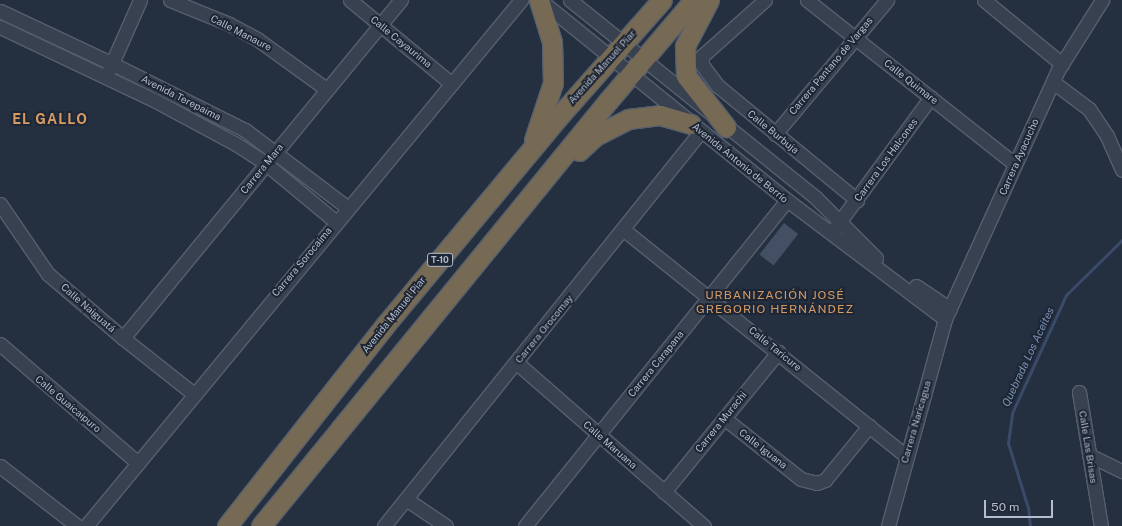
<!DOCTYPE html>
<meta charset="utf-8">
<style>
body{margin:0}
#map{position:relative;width:1122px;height:526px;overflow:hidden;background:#242f40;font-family:"Public Sans",sans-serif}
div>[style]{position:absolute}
.stream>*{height:3px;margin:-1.5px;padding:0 1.5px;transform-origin:1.5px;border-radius:1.5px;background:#394b69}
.building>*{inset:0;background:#434f62;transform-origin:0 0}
.roads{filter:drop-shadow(1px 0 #565f6d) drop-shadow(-1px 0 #565f6d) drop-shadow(0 1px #565f6d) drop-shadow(0 -1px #565f6d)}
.minor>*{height:13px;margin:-6.5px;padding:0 6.5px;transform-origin:6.5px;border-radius:6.5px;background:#384150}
.highway>*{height:19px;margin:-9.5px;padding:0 9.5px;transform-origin:9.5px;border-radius:9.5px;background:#766a55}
span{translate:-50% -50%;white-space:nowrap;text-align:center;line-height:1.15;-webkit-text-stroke:4px #1d2635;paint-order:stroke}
.shield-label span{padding:1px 3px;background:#1d2635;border:1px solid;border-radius:3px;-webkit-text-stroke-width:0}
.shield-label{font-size:9px;color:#b5bcca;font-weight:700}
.street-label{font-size:10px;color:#b5bcca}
.water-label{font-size:11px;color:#7c91b2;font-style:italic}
.quarter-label{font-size:12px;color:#d79a63;letter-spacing:1px}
.district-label{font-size:14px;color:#d79a63;font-weight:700;letter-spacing:1px}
.scale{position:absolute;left:984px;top:500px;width:69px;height:18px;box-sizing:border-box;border:2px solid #b5bcca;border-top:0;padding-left:5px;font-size:12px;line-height:14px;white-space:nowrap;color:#b5bcca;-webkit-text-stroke:3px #1d2635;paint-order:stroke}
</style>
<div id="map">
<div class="stream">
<i style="left:1030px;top:526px;width:18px;rotate:-96deg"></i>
<i style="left:1028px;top:508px;width:68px;rotate:-107.1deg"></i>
<i style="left:1008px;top:443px;width:30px;rotate:-82deg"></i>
<i style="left:1012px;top:413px;width:130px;rotate:-65.4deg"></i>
<i style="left:1066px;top:295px;width:78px;rotate:-44.5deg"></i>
</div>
<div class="building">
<i style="left:784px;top:223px;width:18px;height:40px;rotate:38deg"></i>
</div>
<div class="roads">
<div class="minor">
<i style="left:170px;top:0;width:64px;rotate:22.1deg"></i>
<i style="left:229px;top:24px;width:32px;rotate:28deg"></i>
<i style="left:257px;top:39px;width:85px;rotate:35.9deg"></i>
<i style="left:350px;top:0;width:132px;rotate:39.5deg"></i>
<i style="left:540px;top:0;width:318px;rotate:39deg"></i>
<i style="left:787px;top:200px;width:198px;rotate:37deg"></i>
<i style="left:570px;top:0;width:316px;rotate:38.8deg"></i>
<i style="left:816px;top:198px;width:85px;rotate:45deg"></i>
<i style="left:765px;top:0;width:84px;rotate:138.4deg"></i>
<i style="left:702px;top:56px;width:9px;rotate:90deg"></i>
<i style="left:702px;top:65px;width:26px;rotate:53deg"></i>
<i style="left:718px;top:86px;width:180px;rotate:39.4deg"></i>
<i style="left:807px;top:0;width:265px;rotate:38.3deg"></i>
<i style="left:984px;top:0;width:101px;rotate:39.4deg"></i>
<i style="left:0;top:11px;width:125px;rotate:25.1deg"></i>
<i style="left:113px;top:64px;width:148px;rotate:26.6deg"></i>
<i style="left:245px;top:130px;width:129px;rotate:37.1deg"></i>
<i style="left:0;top:27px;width:170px;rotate:25.4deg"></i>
<i style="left:154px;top:100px;width:93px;rotate:28.2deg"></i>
<i style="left:236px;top:144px;width:35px;rotate:33deg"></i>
<i style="left:265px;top:163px;width:92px;rotate:39.7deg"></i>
<i style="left:109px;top:70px;width:77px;rotate:-66.1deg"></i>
<i style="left:1053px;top:82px;width:45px;rotate:36.9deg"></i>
<i style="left:1089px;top:109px;width:32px;rotate:56deg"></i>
<i style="left:1107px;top:136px;width:37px;rotate:66deg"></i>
<i style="left:775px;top:134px;width:175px;rotate:-50.1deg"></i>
<i style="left:0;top:204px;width:85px;rotate:55.6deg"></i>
<i style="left:48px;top:274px;width:99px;rotate:40.5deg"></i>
<i style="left:123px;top:338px;width:90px;rotate:38.3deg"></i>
<i style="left:835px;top:228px;width:162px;rotate:-53.8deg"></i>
<i style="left:624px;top:230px;width:361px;rotate:38.7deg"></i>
<i style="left:916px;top:286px;width:41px;rotate:34.1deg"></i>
<i style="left:123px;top:338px;width:438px;rotate:-50.6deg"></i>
<i style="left:0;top:344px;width:182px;rotate:40.8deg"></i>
<i style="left:517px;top:363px;width:248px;rotate:41.1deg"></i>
<i style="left:1079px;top:392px;width:136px;rotate:80.7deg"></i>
<i style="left:724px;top:418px;width:98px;rotate:38.4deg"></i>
<i style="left:801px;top:479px;width:16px;rotate:14deg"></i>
<i style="left:817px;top:483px;width:9px;rotate:-21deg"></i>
<i style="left:825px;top:480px;width:70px;rotate:-50.8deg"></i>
<i style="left:1089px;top:455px;width:37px;rotate:26deg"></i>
<i style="left:0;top:466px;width:98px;rotate:37.9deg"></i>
<i style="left:664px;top:492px;width:181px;rotate:-50.8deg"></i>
<i style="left:406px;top:499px;width:48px;rotate:34deg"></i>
<i style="left:86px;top:526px;width:683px;rotate:-50.41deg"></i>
<i style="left:384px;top:526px;width:506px;rotate:-51.25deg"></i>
<i style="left:525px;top:526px;width:418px;rotate:-51.2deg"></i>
<i style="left:888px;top:526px;width:215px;rotate:-74.6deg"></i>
<i style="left:945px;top:319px;width:273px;rotate:-65.6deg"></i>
<i style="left:1058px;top:70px;width:83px;rotate:-57.8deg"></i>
</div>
<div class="highway">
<i style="left:709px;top:0;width:52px;rotate:117.6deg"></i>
<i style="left:685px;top:46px;width:30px;rotate:88deg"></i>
<i style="left:686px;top:76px;width:65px;rotate:51.9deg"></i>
<i style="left:534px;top:140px;width:60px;rotate:-71.6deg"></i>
<i style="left:553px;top:83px;width:41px;rotate:-91.4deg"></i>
<i style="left:552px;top:42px;width:44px;rotate:-107.2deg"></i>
<i style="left:579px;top:151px;width:22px;rotate:-43deg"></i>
<i style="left:595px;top:136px;width:37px;rotate:-27deg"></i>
<i style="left:628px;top:119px;width:32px;rotate:-7deg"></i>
<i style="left:660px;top:115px;width:32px;rotate:16deg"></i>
<i style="left:227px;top:526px;width:257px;rotate:-51.8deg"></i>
<i style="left:386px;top:324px;width:273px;rotate:-50.2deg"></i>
<i style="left:561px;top:114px;width:152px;rotate:-48.5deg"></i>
<i style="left:261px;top:526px;width:549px;rotate:-50.77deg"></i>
<i style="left:608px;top:101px;width:133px;rotate:-49.6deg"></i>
</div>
</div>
<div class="shield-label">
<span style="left:440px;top:260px">T-10</span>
</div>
<div class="street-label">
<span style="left:241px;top:33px;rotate:27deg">Calle Manaure</span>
<span style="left:401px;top:42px;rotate:39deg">Calle Cayaurima</span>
<span style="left:831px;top:66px;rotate:-50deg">Carrera Pantano de Vargas</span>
<span style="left:602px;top:67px;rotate:-48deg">Avenida Manuel Piar</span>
<span style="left:911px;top:82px;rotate:38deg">Calle Quimare</span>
<span style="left:181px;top:98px;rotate:27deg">Avenida Terepaima</span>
<span style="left:773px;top:132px;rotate:39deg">Calle Burbuja</span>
<span style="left:1019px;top:157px;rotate:-66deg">Carrera Ayacucho</span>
<span style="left:886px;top:160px;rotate:-54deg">Carrera Los Halcones</span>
<span style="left:740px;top:163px;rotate:39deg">Avenida Antonio de Berrío</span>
<span style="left:262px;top:169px;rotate:-51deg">Carrera Mara</span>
<span style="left:302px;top:262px;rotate:-50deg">Carrera Sorocaima</span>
<span style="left:88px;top:308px;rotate:41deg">Calle Naiguatá</span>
<span style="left:394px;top:315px;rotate:-51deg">Avenida Manuel Piar</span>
<span style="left:544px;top:329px;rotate:-51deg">Carrera Orocomay</span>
<span style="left:775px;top:349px;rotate:39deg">Calle Taricure</span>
<span style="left:656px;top:364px;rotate:-51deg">Carrera Carapana</span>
<span style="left:68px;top:404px;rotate:40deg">Calle Guaicaipuro</span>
<span style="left:721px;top:422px;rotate:-51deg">Carrera Murachi</span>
<span style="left:916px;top:422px;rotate:-74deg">Carrera Naricagua</span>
<span style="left:610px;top:445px;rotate:41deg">Calle Maruana</span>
<span style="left:1088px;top:447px;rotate:81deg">Calle Las Brisas</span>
<span style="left:763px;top:449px;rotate:38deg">Calle Iguana</span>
</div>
<div class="water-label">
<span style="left:1028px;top:357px;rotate:-65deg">Quebrada Los Aceites</span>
</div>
<div class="quarter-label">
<span style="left:775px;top:303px">URBANIZACIÓN JOSÉ<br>GREGORIO HERNÁNDEZ</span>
</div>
<div class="district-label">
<span style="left:50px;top:119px">EL GALLO</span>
</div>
<div class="scale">50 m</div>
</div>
